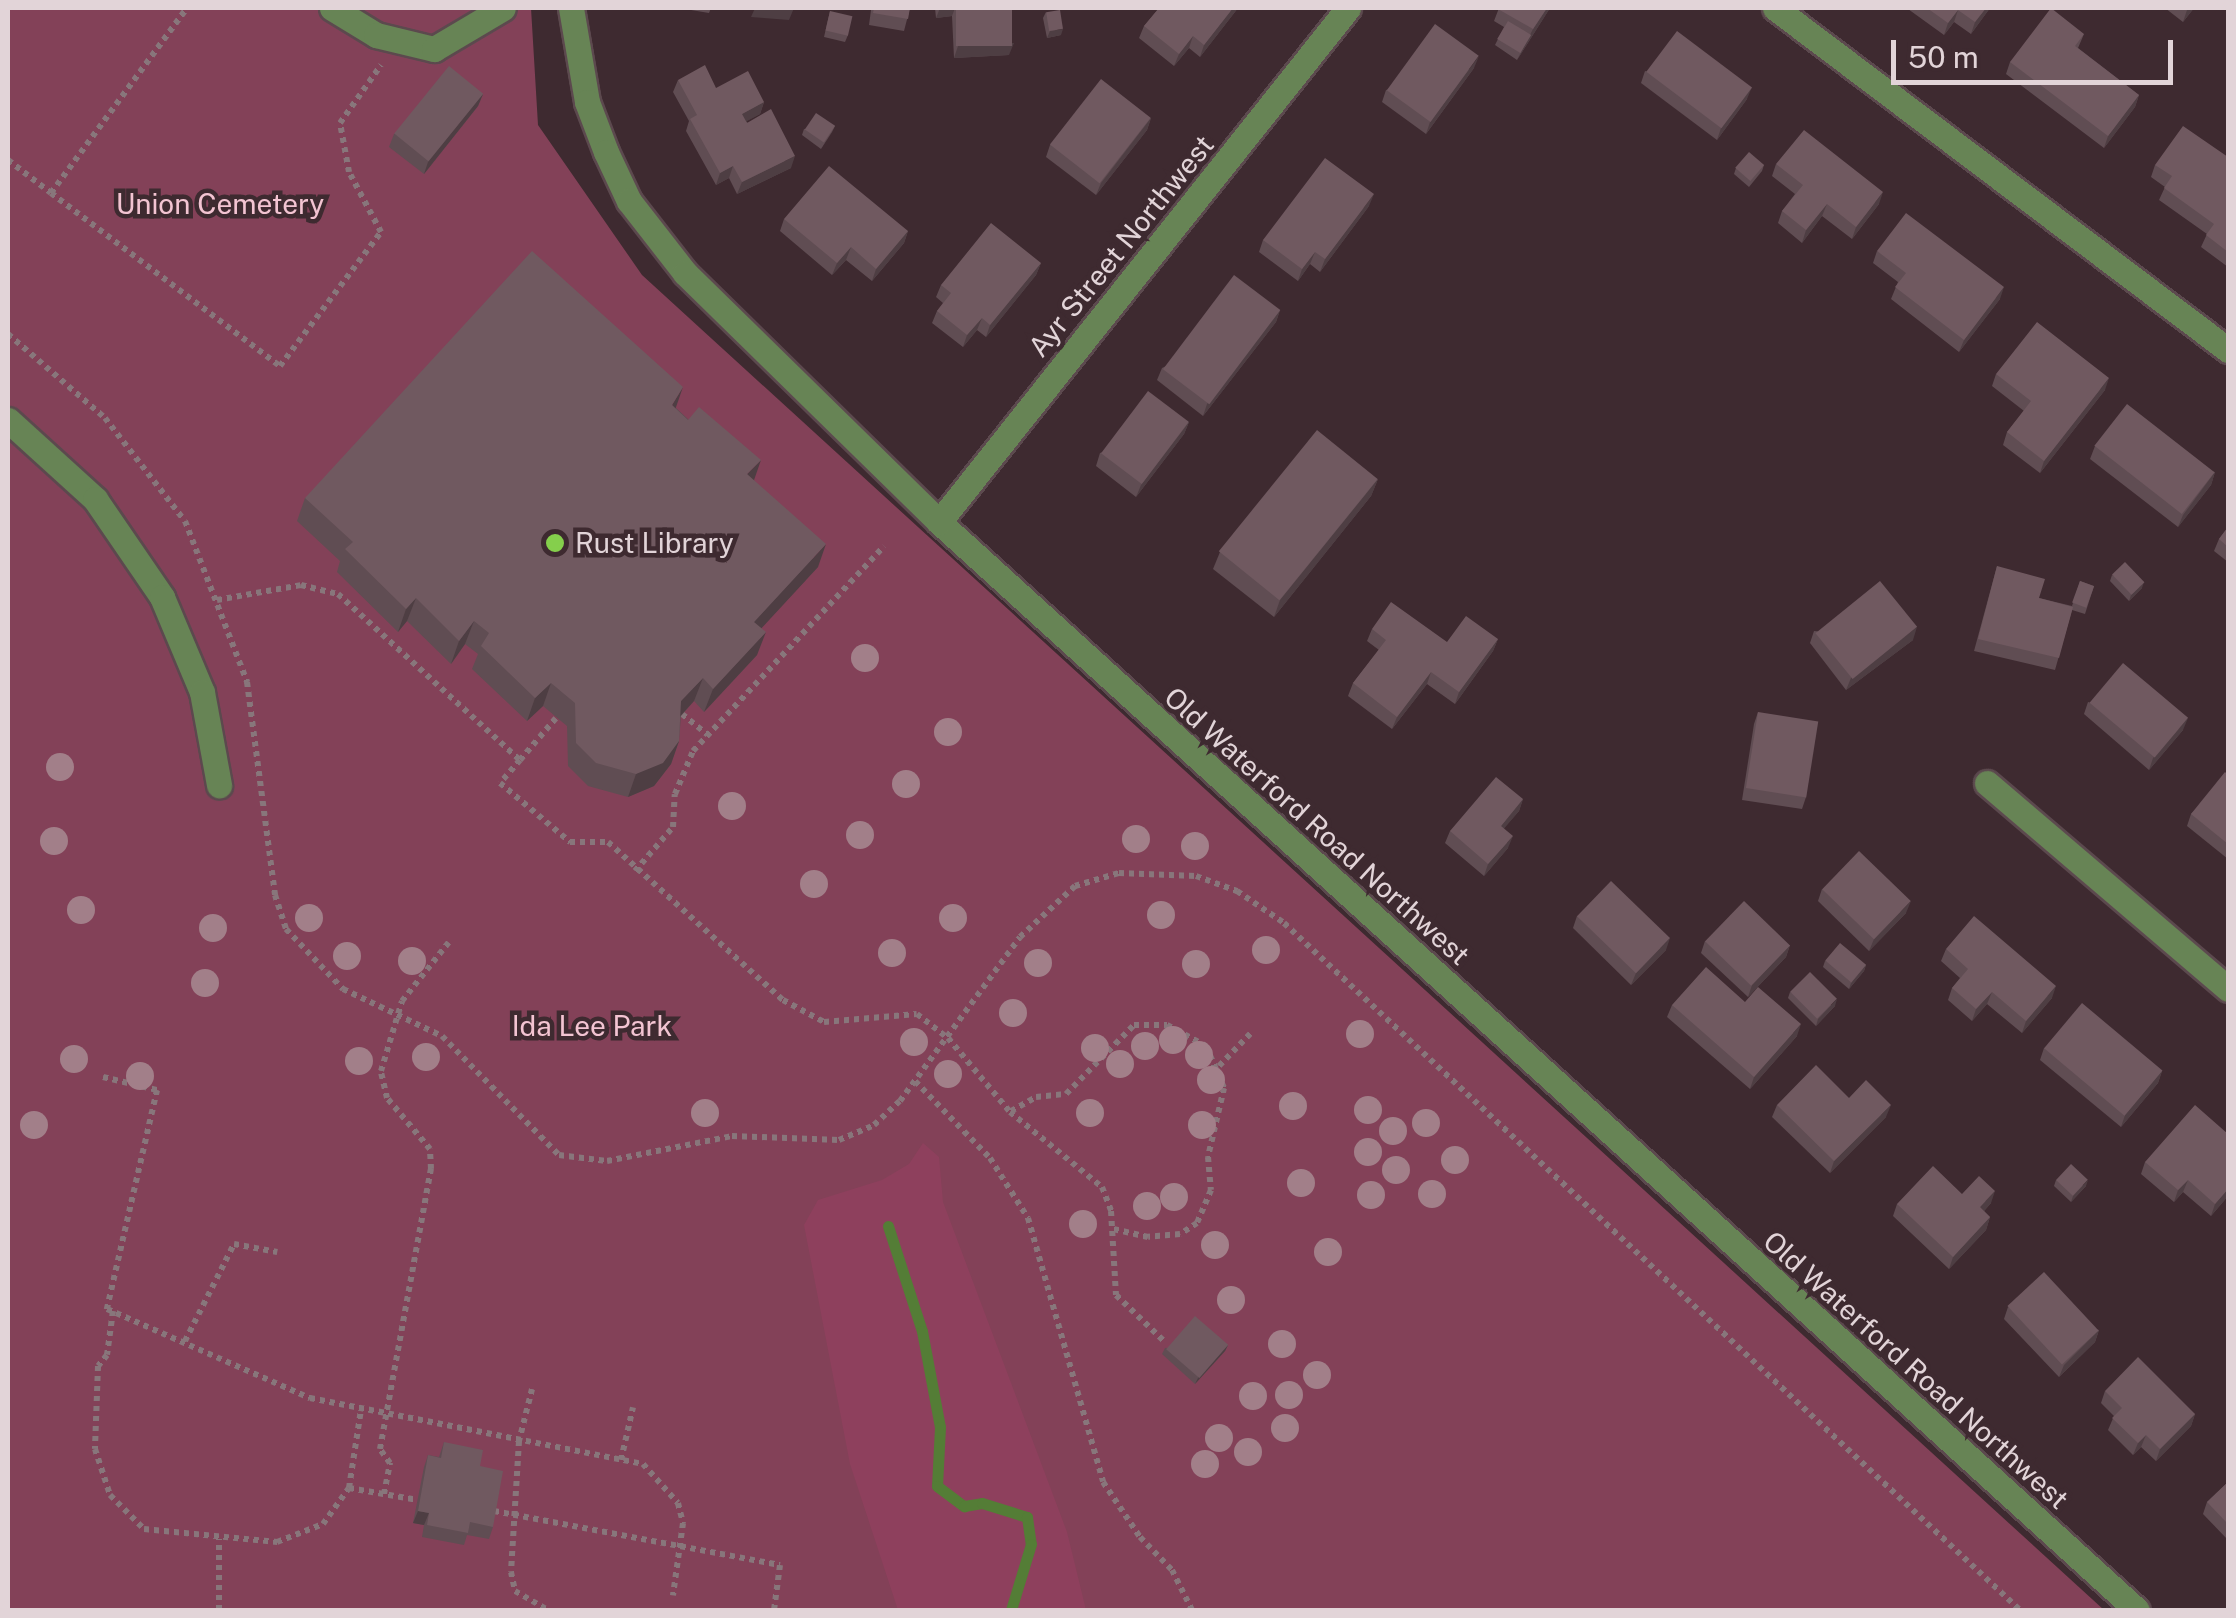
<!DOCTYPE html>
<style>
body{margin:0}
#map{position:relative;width:2236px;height:1618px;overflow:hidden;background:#3e2a30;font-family:"Public Sans",sans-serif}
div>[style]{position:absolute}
.green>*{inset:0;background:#834158}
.forest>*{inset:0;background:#8e405d}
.stream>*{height:11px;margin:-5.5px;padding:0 5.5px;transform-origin:5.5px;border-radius:5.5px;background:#547d36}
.path>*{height:6px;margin-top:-3px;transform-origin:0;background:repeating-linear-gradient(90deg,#88767b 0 5px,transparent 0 10px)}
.roads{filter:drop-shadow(2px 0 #5c494e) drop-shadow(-2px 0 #5c494e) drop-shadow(0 2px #5c494e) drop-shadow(0 -2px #5c494e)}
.minor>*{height:25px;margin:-12.5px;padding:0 12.5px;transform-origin:12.5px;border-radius:12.5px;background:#678455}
.trees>*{width:28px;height:28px;margin:-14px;border-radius:50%;background:#a27f89}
.wall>*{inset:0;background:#604d53}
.shaded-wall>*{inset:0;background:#4e3e43}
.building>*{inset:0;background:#705960;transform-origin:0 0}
.dots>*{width:28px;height:28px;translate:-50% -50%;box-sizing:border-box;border:5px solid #3e2a30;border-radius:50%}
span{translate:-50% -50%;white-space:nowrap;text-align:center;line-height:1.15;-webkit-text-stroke:9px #3e2a30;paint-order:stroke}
.park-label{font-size:28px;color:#f3c4d2}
.street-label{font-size:28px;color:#e2d4d8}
.poi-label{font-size:28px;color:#e2d4d8}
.left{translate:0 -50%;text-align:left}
.frame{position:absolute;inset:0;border:10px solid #e2d4d8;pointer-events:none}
.scale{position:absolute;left:1891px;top:40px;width:282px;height:45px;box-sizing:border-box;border:5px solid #e2d4d8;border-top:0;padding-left:12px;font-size:30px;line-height:35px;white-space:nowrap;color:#e2d4d8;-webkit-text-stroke:8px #3e2a30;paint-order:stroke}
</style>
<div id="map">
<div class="green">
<i style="clip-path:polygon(8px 8px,531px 8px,538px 125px,642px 275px,2104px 1610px,8px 1610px)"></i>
</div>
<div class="forest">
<i style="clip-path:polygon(923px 1143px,939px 1157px,943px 1202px,1067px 1532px,1086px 1610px,898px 1610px,850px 1464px,804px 1225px,818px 1200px,882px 1180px,909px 1164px)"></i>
</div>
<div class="stream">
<i style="left:888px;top:1226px;width:110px;rotate:72.1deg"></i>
<i style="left:922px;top:1331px;width:98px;rotate:79.4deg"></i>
<i style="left:940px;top:1427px;width:59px;rotate:92.9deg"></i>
<i style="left:937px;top:1486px;width:34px;rotate:37deg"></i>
<i style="left:964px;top:1506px;width:18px;rotate:-9deg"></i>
<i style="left:982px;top:1503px;width:47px;rotate:17.3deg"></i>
<i style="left:1027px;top:1517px;width:27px;rotate:82deg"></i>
<i style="left:1031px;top:1544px;width:69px;rotate:106.9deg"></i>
</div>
<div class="path">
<i style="left:8px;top:160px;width:54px;rotate:37.5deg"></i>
<i style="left:51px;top:193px;width:230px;rotate:-53.7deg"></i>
<i style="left:51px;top:193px;width:287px;rotate:37.1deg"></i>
<i style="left:280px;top:366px;width:168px;rotate:-53deg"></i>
<i style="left:381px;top:232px;width:68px;rotate:-118.1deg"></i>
<i style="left:349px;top:172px;width:50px;rotate:-100.4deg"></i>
<i style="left:340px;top:123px;width:71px;rotate:-54.7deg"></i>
<i style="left:8px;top:334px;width:128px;rotate:40.9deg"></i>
<i style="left:105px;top:418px;width:130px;rotate:52.2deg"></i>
<i style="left:185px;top:521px;width:173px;rotate:68.9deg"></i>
<i style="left:247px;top:682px;width:215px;rotate:82.5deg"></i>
<i style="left:275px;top:895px;width:36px;rotate:72deg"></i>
<i style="left:286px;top:929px;width:83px;rotate:46.5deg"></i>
<i style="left:343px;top:989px;width:110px;rotate:25.4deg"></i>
<i style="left:442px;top:1036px;width:167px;rotate:45.5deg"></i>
<i style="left:559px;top:1155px;width:48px;rotate:7.1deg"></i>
<i style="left:607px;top:1161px;width:127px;rotate:-11.3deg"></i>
<i style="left:732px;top:1136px;width:107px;rotate:2.1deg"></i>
<i style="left:839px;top:1140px;width:38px;rotate:-23deg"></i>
<i style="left:874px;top:1125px;width:35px;rotate:-43deg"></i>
<i style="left:900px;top:1101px;width:203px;rotate:-53.8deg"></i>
<i style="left:1020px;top:937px;width:75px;rotate:-42.8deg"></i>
<i style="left:1075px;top:886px;width:46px;rotate:-16.5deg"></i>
<i style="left:1119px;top:873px;width:77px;rotate:2.2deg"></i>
<i style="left:1196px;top:876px;width:44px;rotate:20.1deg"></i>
<i style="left:1237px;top:891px;width:57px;rotate:34.2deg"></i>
<i style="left:1284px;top:923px;width:1007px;rotate:43.03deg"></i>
<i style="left:217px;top:600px;width:85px;rotate:-10.1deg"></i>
<i style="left:301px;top:585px;width:38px;rotate:14deg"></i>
<i style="left:338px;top:594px;width:246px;rotate:42.4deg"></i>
<i style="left:520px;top:760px;width:30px;rotate:131deg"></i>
<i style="left:500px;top:783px;width:92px;rotate:40.1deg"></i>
<i style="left:570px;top:842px;width:38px"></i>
<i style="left:608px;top:842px;width:236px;rotate:42.1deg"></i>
<i style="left:783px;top:1000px;width:47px;rotate:28.2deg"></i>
<i style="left:824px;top:1022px;width:93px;rotate:-4.9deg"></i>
<i style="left:917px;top:1014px;width:39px;rotate:38deg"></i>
<i style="left:948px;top:1038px;width:97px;rotate:50deg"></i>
<i style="left:1010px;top:1112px;width:119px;rotate:39.2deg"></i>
<i style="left:1102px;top:1187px;width:26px;rotate:69deg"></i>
<i style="left:1111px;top:1211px;width:84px;rotate:86.6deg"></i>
<i style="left:1116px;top:1295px;width:68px;rotate:43.8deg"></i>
<i style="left:682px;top:714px;width:33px;rotate:39deg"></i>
<i style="left:520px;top:760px;width:55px;rotate:-49.4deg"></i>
<i style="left:635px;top:871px;width:58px;rotate:-49.2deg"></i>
<i style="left:673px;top:827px;width:33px;rotate:-87deg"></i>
<i style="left:675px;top:794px;width:47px;rotate:-67.3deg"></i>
<i style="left:693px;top:751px;width:280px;rotate:-47deg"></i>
<i style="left:1219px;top:1066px;width:45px;rotate:-45.9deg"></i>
<i style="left:103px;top:1077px;width:56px;rotate:13.5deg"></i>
<i style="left:157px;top:1090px;width:225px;rotate:102.9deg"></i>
<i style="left:107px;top:1309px;width:222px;rotate:23.7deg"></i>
<i style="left:310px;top:1398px;width:339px;rotate:11.2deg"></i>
<i style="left:643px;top:1464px;width:52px;rotate:48.1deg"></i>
<i style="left:678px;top:1503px;width:21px;rotate:76deg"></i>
<i style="left:683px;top:1523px;width:73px;rotate:97.9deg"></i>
<i style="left:915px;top:1081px;width:107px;rotate:45.8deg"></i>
<i style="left:990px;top:1158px;width:71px;rotate:57.7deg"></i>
<i style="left:1028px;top:1218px;width:274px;rotate:74.1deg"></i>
<i style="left:1103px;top:1482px;width:66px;rotate:56.1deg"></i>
<i style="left:1140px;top:1537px;width:46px;rotate:45.9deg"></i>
<i style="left:1172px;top:1570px;width:45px;rotate:63.4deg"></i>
<i style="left:1011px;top:1111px;width:29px;rotate:-29deg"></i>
<i style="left:1036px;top:1097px;width:30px;rotate:-6deg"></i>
<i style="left:1066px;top:1094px;width:97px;rotate:-45.4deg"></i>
<i style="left:1134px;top:1025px;width:33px"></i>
<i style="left:1167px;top:1025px;width:44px;rotate:28.3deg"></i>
<i style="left:1206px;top:1046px;width:46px;rotate:66.8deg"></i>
<i style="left:1224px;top:1088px;width:71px;rotate:103.1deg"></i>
<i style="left:1208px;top:1157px;width:33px;rotate:85deg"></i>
<i style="left:1211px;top:1190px;width:36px;rotate:113deg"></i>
<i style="left:1197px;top:1223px;width:20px;rotate:147deg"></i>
<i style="left:1180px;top:1234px;width:32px;rotate:175deg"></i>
<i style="left:1148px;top:1237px;width:39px;rotate:-167deg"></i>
<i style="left:113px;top:1311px;width:44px;rotate:97.8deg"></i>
<i style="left:107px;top:1355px;width:14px;rotate:129deg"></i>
<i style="left:98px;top:1366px;width:83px;rotate:92.1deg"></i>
<i style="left:95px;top:1449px;width:48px;rotate:71.9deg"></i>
<i style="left:110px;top:1495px;width:48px;rotate:45deg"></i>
<i style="left:144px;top:1529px;width:134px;rotate:5.6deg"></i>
<i style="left:277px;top:1542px;width:49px;rotate:-21.4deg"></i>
<i style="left:323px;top:1524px;width:44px;rotate:-54.2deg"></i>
<i style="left:349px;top:1488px;width:79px;rotate:-81.3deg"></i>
<i style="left:185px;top:1341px;width:109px;rotate:-63.2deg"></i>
<i style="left:234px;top:1244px;width:44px;rotate:10.5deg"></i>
<i style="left:532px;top:1389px;width:54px;rotate:104deg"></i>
<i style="left:519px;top:1441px;width:131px;rotate:93.5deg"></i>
<i style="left:511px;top:1572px;width:19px;rotate:78deg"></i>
<i style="left:515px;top:1591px;width:38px;rotate:30deg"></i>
<i style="left:621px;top:1460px;width:54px;rotate:-77.2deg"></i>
<i style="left:349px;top:1488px;width:70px;rotate:9.9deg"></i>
<i style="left:384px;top:1494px;width:32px;rotate:-79deg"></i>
<i style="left:390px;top:1463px;width:17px;rotate:-126deg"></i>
<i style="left:380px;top:1449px;width:285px;rotate:-79.7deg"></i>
<i style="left:431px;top:1169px;width:20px;rotate:-93deg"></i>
<i style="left:430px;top:1149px;width:67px;rotate:-130.1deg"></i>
<i style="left:387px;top:1098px;width:28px;rotate:-103deg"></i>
<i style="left:381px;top:1071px;width:73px;rotate:-73.3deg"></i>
<i style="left:402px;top:1001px;width:75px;rotate:-51.5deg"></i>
<i style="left:494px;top:1511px;width:291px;rotate:10.7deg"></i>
<i style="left:780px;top:1565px;width:45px;rotate:97.6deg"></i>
<i style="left:219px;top:1610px;width:71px;rotate:-90deg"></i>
</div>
<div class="roads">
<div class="minor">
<i style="left:332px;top:8px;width:52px;rotate:31.5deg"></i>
<i style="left:376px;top:35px;width:60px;rotate:13.6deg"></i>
<i style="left:434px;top:49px;width:80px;rotate:-30.7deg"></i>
<i style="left:571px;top:8px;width:95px;rotate:80.3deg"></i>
<i style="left:587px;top:102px;width:53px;rotate:69.2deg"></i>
<i style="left:606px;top:152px;width:54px;rotate:64.9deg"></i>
<i style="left:629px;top:201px;width:91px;rotate:52.1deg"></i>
<i style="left:685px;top:273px;width:356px;rotate:44.4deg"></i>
<i style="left:939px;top:522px;width:1618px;rotate:42.25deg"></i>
<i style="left:1775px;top:8px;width:568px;rotate:37.05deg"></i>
<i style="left:8px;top:420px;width:118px;rotate:42.2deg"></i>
<i style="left:95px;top:499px;width:119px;rotate:55.6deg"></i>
<i style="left:162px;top:597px;width:103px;rotate:67.2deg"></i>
<i style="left:202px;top:692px;width:95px;rotate:79.6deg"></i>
<i style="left:939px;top:522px;width:657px;rotate:-51.49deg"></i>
<i style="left:1987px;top:783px;width:317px;rotate:40.5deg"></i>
</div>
</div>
<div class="trees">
<i style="left:865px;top:658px"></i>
<i style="left:948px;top:732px"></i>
<i style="left:60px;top:767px"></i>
<i style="left:906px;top:784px"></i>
<i style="left:732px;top:806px"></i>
<i style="left:860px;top:835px"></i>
<i style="left:1136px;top:839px"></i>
<i style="left:54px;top:841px"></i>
<i style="left:1195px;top:846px"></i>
<i style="left:814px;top:884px"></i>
<i style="left:81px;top:910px"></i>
<i style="left:1161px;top:915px"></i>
<i style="left:309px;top:918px"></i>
<i style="left:953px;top:918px"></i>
<i style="left:213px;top:928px"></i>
<i style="left:1266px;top:950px"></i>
<i style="left:892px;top:953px"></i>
<i style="left:347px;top:956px"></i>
<i style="left:412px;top:961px"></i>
<i style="left:1038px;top:963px"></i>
<i style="left:1196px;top:964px"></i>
<i style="left:205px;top:983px"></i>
<i style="left:1013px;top:1013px"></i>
<i style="left:1360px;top:1034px"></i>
<i style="left:1173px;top:1040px"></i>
<i style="left:914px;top:1042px"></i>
<i style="left:1145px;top:1046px"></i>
<i style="left:1095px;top:1048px"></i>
<i style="left:1199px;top:1055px"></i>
<i style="left:426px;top:1057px"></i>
<i style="left:74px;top:1059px"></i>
<i style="left:359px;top:1061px"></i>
<i style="left:1120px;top:1064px"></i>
<i style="left:948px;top:1074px"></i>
<i style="left:140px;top:1076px"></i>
<i style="left:1211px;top:1080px"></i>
<i style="left:1293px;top:1106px"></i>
<i style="left:1368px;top:1110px"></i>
<i style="left:705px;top:1113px"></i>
<i style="left:1090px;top:1113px"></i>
<i style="left:1426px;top:1123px"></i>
<i style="left:34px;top:1125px"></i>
<i style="left:1202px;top:1125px"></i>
<i style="left:1393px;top:1131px"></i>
<i style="left:1368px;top:1152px"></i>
<i style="left:1455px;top:1160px"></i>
<i style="left:1396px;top:1170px"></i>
<i style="left:1301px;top:1183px"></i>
<i style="left:1432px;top:1194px"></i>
<i style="left:1371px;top:1195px"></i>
<i style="left:1174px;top:1197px"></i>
<i style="left:1147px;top:1206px"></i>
<i style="left:1083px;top:1224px"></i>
<i style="left:1215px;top:1245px"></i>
<i style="left:1328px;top:1252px"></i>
<i style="left:1231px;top:1300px"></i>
<i style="left:1282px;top:1344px"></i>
<i style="left:1317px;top:1375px"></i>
<i style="left:1289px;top:1395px"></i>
<i style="left:1253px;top:1396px"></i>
<i style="left:1285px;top:1428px"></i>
<i style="left:1219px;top:1438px"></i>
<i style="left:1248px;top:1452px"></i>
<i style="left:1205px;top:1464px"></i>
</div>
<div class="wall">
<i style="clip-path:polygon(679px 8px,711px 8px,709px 13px)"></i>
<i style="clip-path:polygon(856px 8px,910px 8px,904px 31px,869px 25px,871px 10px)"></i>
<i style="clip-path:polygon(935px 8px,1012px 8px,1009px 55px,954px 58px,952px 16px,936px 18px)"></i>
<i style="clip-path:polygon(1159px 8px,1238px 8px,1200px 57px,1189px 48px,1174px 66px,1139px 38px,1144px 26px)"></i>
<i style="clip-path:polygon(1499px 8px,1550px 8px,1517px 60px,1495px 45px,1504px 27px,1494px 21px)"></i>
<i style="clip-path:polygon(1908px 8px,1990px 8px,1971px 34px,1954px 22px,1944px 35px,1908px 9px)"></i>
<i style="clip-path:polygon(2165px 8px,2194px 8px,2183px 22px)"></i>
<i style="clip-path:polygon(830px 11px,848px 35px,845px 42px,824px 37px)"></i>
<i style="clip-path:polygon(1046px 12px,1061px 35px,1047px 38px,1043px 18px)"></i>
<i style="clip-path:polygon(2084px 34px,2078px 48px,2139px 95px,2135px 107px,2104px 148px,2006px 74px,2010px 62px)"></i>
<i style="clip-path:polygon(1474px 68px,1426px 134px,1382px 102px,1386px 90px)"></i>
<i style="clip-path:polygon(1645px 71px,1747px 99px,1717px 140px,1641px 83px)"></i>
<i style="clip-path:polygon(678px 80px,716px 88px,764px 102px,760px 114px,746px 121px,791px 168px,737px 194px,729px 178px,716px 185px,686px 131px,689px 121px,673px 92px)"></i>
<i style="clip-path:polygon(483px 94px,478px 106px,424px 174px,389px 147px,394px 134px)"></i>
<i style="clip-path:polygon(1151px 118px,1147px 130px,1096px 195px,1046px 157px,1050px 145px)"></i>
<i style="clip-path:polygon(835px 126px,832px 132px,821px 149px,802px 135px,804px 129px)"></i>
<i style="clip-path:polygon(2228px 157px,2228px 267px,2201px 247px,2207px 234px,2159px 200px,2165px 187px,2151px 177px,2155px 165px)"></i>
<i style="clip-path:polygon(1776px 164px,1879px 204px,1852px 239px,1822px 216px,1802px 243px,1778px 223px,1782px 211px,1795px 194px,1772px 176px)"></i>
<i style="clip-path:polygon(1764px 165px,1762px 171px,1749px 187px,1734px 174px,1736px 168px)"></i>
<i style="clip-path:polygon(1369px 206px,1320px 272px,1310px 264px,1298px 281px,1259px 252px,1263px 240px)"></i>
<i style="clip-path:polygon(784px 219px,908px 231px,904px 243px,872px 281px,846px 260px,832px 275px,780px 231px)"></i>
<i style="clip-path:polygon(1877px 251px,2000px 299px,1959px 352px,1891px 299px,1898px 282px,1873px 263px)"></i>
<i style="clip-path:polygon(1041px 263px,1036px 275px,986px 337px,977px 330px,963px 347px,932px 323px,937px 311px,943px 303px,936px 297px,941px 285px)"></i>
<i style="clip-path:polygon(1280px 310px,1276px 322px,1203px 416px,1157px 380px,1162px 368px)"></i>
<i style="clip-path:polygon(1996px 374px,2105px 390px,2040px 473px,2003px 445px,2007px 432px,2024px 411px,1992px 386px)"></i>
<i style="clip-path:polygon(676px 408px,754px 480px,818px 567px,761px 628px,757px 655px,704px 712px,694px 701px,681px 716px,679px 741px,671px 764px,654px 786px,628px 797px,588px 786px,568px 766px,567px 726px,543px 706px,527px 721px,472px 669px,478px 654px,465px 644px,451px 664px,407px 621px,398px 632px,337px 572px,340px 561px,297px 521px,305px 498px)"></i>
<i style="clip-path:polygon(1189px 422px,1184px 434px,1136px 497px,1096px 466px,1100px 453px)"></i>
<i style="clip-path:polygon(2095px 446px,2215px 472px,2211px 485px,2178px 527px,2090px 459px)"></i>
<i style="clip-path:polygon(1378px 479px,1371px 496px,1274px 617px,1213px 569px,1220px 552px)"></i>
<i style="clip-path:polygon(2228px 527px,2228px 562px,2214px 551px,2219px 539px)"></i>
<i style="clip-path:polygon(1997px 566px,2039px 598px,2072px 606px,2080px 581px,2094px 586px,2085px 614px,2072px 610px,2055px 670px,1974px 651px)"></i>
<i style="clip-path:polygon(2112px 575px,2142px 588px,2129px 601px,2110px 581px)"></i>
<i style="clip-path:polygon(1372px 629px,1447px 642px,1498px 639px,1493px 651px,1455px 704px,1427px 684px,1392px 729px,1348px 696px,1353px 683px,1379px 650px,1367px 641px)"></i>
<i style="clip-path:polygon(1814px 631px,1913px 640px,1846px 690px,1810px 643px)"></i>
<i style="clip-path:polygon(2088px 702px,2183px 730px,2149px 770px,2084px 714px)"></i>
<i style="clip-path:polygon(1758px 712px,1806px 797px,1802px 809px,1742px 800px,1754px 724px)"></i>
<i style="clip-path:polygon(2228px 775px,2228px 859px,2187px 826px,2191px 814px)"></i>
<i style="clip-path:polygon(1523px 799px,1519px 811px,1504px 828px,1508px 848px,1484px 876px,1445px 843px,1450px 831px)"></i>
<i style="clip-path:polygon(1822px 889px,1906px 913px,1869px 951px,1818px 901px)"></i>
<i style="clip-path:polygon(1577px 916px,1666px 950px,1631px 985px,1573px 928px)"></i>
<i style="clip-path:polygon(1705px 941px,1790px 945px,1786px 957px,1748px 997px,1701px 953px)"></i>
<i style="clip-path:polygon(1946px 949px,2052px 998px,2022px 1033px,1987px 1004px,1972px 1021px,1948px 1000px,1952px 988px,1960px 978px,1941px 961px)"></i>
<i style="clip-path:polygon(1825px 961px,1866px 965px,1864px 971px,1849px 989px,1823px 967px)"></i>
<i style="clip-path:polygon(1790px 992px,1835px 1006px,1816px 1026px,1788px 998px)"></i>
<i style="clip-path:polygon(1745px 1002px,1797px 1036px,1750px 1089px,1667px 1017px,1672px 1005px)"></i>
<i style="clip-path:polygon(2044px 1048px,2162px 1071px,2158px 1083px,2121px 1127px,2040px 1060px)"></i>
<i style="clip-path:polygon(1849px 1098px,1886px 1117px,1830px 1173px,1772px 1117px,1777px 1105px)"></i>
<i style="clip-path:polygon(2228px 1134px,2228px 1196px,2211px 1216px,2183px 1192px,2174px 1202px,2141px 1174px,2145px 1162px)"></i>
<i style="clip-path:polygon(2056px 1180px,2086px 1186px,2071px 1202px,2054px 1186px)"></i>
<i style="clip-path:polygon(1962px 1194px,1991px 1203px,1984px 1211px,1990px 1217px,1986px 1230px,1949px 1269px,1893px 1216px,1897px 1204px)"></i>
<i style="clip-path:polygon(2008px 1307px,2099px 1330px,2095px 1342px,2059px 1377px,2004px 1319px)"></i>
<i style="clip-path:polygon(1228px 1345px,1225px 1351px,1195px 1384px,1162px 1354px,1165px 1348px)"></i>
<i style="clip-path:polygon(2105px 1391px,2195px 1414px,2191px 1426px,2156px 1461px,2141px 1447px,2133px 1455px,2108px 1430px,2114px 1416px,2101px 1403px)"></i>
<i style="clip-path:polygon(444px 1442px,480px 1466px,493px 1527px,489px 1539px,467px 1535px,464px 1545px,422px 1537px,424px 1525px,413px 1523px,424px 1467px,428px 1455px,439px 1457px)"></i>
<i style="clip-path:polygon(2228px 1482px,2228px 1540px,2203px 1514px,2207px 1502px)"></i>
</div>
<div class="shaded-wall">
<i style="clip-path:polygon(755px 8px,794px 8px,789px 20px,751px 17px)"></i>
<i style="clip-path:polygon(940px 8px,955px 8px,952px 16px,936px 18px)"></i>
<i style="clip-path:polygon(1233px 8px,1238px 8px,1200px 57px,1204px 45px)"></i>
<i style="clip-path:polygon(1547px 8px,1550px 8px,1517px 60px,1533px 29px)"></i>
<i style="clip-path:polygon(1986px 8px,1990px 8px,1971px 34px,1975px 22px)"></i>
<i style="clip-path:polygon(2189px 8px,2194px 8px,2183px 22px,2187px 10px)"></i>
<i style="clip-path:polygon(1958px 10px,1954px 22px,1944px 35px,1948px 23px)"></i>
<i style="clip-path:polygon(1063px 29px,1061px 35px,1047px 38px,1050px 31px)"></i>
<i style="clip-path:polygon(1193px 36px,1189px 48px,1174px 66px,1179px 54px)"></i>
<i style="clip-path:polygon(1014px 43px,1009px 55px,954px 58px,958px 46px)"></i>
<i style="clip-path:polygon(1479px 56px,1474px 68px,1426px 134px,1430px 122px)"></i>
<i style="clip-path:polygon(1752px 87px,1747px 99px,1717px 140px,1721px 128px)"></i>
<i style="clip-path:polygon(483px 94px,478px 106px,424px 174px,428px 162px)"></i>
<i style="clip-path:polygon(2139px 95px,2135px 107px,2104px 148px,2108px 136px)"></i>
<i style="clip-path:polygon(764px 102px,760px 114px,738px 126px,742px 114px)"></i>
<i style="clip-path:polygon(1151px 118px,1147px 130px,1096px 195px,1101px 183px)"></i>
<i style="clip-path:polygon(795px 156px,791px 168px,737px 194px,742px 182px)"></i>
<i style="clip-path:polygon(733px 166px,729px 178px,716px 185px,720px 173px)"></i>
<i style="clip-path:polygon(1883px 192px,1879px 204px,1852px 239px,1856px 227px)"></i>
<i style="clip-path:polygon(1374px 194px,1369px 206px,1320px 272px,1325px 259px)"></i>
<i style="clip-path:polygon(1827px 204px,1822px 216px,1802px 243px,1806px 230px)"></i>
<i style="clip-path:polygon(908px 231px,904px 243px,872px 281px,876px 269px)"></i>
<i style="clip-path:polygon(851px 247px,846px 260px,832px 275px,837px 263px)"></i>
<i style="clip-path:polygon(1315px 252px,1310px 264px,1298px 281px,1302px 269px)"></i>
<i style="clip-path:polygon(1041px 263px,1036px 275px,986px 337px,990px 325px)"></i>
<i style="clip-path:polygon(2004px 287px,2000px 299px,1959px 352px,1964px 340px)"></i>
<i style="clip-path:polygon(1280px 310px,1276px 322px,1203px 416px,1207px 404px)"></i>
<i style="clip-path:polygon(982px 318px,977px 330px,963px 347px,967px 335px)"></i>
<i style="clip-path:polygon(2109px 378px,2105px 390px,2040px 473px,2044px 461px)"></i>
<i style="clip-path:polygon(683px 387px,675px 410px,672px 405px)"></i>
<i style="clip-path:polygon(1189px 422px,1184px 434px,1136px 497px,1141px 485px)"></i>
<i style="clip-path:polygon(761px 460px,753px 483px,747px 474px)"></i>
<i style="clip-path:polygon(2215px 472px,2211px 485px,2178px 527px,2183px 515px)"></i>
<i style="clip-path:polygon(1378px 479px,1371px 496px,1274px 617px,1280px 600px)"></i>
<i style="clip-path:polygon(826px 544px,818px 567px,746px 645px,754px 622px)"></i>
<i style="clip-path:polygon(2144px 582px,2142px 588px,2129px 601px,2131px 595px)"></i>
<i style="clip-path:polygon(416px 598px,407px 621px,398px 632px,406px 609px)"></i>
<i style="clip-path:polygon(474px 621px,465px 644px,451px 664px,459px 641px)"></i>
<i style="clip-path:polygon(1917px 627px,1913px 640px,1846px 690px,1851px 678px)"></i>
<i style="clip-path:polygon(766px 632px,757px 655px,704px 712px,713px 689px)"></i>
<i style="clip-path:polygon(1498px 639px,1493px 651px,1455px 704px,1459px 692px)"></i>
<i style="clip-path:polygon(1431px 672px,1427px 684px,1392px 729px,1397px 717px)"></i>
<i style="clip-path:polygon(703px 678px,694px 701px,673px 724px,681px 701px)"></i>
<i style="clip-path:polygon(551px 683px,543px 706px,527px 721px,535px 698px)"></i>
<i style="clip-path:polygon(2188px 718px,2183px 730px,2149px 770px,2153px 758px)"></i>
<i style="clip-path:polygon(679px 741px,671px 764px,654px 786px,628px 797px,636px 774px)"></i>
<i style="clip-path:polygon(1523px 799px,1519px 811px,1496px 838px,1501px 826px)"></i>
<i style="clip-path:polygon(1513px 836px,1508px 848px,1484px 876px,1488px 864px)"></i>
<i style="clip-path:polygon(1911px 901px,1906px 913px,1869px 951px,1874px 939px)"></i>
<i style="clip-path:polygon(1670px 938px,1666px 950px,1631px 985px,1636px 973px)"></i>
<i style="clip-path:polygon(1790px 945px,1786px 957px,1748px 997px,1752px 985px)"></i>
<i style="clip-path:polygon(1866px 965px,1864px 971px,1849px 989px,1851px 983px)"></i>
<i style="clip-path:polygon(2056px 986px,2052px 998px,2022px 1033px,2026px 1021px)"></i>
<i style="clip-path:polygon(1992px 992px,1987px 1004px,1972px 1021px,1976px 1009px)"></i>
<i style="clip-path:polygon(1837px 999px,1835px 1006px,1816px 1026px,1818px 1019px)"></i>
<i style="clip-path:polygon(1801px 1024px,1797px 1036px,1750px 1089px,1754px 1077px)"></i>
<i style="clip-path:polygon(2162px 1071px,2158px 1083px,2121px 1127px,2125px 1115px)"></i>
<i style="clip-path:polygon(1891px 1105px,1886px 1117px,1830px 1173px,1834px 1161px)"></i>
<i style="clip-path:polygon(2088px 1180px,2086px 1186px,2071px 1202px,2073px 1196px)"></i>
<i style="clip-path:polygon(2188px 1180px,2183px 1192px,2174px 1202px,2178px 1190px)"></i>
<i style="clip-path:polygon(2228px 1189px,2228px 1196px,2211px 1216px,2215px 1204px)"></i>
<i style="clip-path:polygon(1995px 1191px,1991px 1203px,1976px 1220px,1980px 1207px)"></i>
<i style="clip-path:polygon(1990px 1217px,1986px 1230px,1949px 1269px,1953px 1257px)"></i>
<i style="clip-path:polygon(2099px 1330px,2095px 1342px,2059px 1377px,2064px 1365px)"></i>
<i style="clip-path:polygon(1228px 1345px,1225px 1351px,1195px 1384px,1198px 1378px)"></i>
<i style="clip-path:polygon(2195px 1414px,2191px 1426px,2156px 1461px,2160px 1449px)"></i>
<i style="clip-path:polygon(2146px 1435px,2141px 1447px,2133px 1455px,2138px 1443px)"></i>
<i style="clip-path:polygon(418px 1511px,429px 1513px,424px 1525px,413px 1523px)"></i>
</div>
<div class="building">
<i style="clip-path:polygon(874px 8px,910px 8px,908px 19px,873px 13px)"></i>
<i style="left:956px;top:8px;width:56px;height:38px"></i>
<i style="clip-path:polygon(1159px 8px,1233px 8px,1204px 45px,1193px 36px,1179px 54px,1144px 26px)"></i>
<i style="clip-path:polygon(1499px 8px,1547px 8px,1533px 29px,1498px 9px)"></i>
<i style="clip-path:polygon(1927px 8px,1986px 8px,1975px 22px,1958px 10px,1948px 23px)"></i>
<i style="clip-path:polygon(2051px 8px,2084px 34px,2075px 46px,2139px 95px,2108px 136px,2010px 62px)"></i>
<i style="left:1060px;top:10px;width:19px;height:14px;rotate:81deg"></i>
<i style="left:830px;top:11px;width:23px;height:20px;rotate:13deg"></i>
<i style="left:1508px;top:21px;width:27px;height:21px;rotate:31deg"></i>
<i style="left:1435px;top:24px;width:54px;height:82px;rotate:36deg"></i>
<i style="left:1677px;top:31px;width:94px;height:51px;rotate:37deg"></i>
<i style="clip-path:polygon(705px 65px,716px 88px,748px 71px,764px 102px,742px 114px,747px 123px,771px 109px,795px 156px,742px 182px,733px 166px,720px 173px,690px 119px,697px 115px,678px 80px)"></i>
<i style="left:449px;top:66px;width:44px;height:87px;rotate:39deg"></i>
<i style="left:1101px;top:79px;width:63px;height:83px;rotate:38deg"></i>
<i style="left:816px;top:113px;width:23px;height:20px;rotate:34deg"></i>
<i style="clip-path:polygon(2183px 126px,2228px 157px,2228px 252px,2206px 235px,2214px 224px,2164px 188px,2172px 176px,2155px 165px)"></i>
<i style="clip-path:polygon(1804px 130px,1883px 192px,1856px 227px,1827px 204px,1806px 230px,1782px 211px,1803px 185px,1776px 164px)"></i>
<i style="left:1749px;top:152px;width:20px;height:21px;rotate:41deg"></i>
<i style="clip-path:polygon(1325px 158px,1374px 194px,1325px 259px,1315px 252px,1302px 269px,1263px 240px)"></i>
<i style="clip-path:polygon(829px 166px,908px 231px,876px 269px,851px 247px,837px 263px,784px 219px)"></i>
<i style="clip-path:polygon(1906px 213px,2004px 287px,1964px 340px,1895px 287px,1906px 273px,1877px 251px)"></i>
<i style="clip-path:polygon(991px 223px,1041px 263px,990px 325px,982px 318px,967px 335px,937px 311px,951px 293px,941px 285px)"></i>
<i style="clip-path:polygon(532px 251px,683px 387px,672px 405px,688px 420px,699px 407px,761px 460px,747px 474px,826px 544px,754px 622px,766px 632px,713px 689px,703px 678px,681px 701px,679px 741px,663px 763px,636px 774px,596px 763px,576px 743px,575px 703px,551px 683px,535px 698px,481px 646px,489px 633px,474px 621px,459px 641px,416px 598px,406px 609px,345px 549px,353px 542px,305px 498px)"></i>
<i style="left:1234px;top:275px;width:58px;height:118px;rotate:37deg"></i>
<i style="clip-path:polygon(2037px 322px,2109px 378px,2044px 461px,2007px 432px,2031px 401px,1996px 374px)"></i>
<i style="left:1148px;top:391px;width:51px;height:78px;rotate:37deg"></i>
<i style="left:2127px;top:404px;width:111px;height:53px;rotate:38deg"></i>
<i style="left:1317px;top:430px;width:78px;height:156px;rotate:39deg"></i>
<i style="clip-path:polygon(2228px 527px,2228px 547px,2219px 539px)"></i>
<i style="left:2125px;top:562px;width:28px;height:18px;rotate:46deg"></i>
<i style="clip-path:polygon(1997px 566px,2045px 579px,2039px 598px,2073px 607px,2059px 658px,1978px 639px)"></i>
<i style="left:1880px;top:581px;width:59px;height:83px;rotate:51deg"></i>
<i style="left:2080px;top:581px;width:15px;height:23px;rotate:20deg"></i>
<i style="clip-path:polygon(1391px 602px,1447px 642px,1466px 616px,1498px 639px,1459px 692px,1431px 672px,1397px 717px,1353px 683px,1386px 640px,1372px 629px)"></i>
<i style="left:2123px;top:663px;width:85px;height:52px;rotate:40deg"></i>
<i style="left:1758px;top:712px;width:61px;height:77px;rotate:9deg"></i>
<i style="clip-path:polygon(2225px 772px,2228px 775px,2228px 844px,2191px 814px)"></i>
<i style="clip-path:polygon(1496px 777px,1523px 799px,1501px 826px,1513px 836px,1488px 864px,1450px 831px)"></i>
<i style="left:1859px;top:851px;width:72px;height:53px;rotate:44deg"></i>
<i style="left:1611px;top:881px;width:82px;height:49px;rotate:44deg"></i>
<i style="left:1744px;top:901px;width:64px;height:56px;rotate:44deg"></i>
<i style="clip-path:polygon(1974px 916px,2056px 986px,2026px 1021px,1992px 992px,1976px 1009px,1952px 988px,1968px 969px,1946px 949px)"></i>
<i style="left:1840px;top:943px;width:34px;height:23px;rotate:40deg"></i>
<i style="clip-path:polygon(1706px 967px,1745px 1002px,1758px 987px,1801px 1024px,1754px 1077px,1672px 1005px)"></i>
<i style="left:1810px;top:972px;width:38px;height:28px;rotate:45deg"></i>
<i style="left:2082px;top:1003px;width:105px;height:59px;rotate:40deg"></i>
<i style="clip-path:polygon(1816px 1065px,1849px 1098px,1866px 1080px,1891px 1105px,1834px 1161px,1777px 1105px)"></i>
<i style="clip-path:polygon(2195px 1105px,2228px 1134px,2228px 1189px,2215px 1204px,2188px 1180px,2178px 1190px,2145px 1162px)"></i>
<i style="left:2071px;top:1164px;width:23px;height:22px;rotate:43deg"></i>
<i style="clip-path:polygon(1933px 1166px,1962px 1194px,1979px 1176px,1995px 1191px,1980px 1207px,1990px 1217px,1953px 1257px,1897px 1204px)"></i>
<i style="left:2044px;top:1272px;width:80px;height:50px;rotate:47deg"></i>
<i style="left:1195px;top:1316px;width:44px;height:44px;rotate:41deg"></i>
<i style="clip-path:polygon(2138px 1357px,2195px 1414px,2160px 1449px,2146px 1435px,2138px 1443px,2112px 1418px,2122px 1408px,2105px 1391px)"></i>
<i style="clip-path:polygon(444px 1442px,483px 1450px,480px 1466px,503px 1471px,493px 1527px,470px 1522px,468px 1533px,427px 1525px,429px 1513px,418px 1511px,428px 1455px,441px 1458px)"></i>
<i style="clip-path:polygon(2228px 1482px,2228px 1524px,2207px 1502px)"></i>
<i style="clip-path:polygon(196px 1608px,227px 1610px,196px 1610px)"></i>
</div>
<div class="dots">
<i style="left:555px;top:543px;background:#85cf4c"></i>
</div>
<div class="park-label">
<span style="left:220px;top:204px">Union Cemetery</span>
<span style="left:592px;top:1026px">Ida Lee Park</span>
</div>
<div class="street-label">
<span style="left:1121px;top:246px;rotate:-51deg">Ayr Street Northwest</span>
<span style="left:1317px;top:826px;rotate:42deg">Old Waterford Road Northwest</span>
<span style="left:1916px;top:1370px;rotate:42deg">Old Waterford Road Northwest</span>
</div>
<div class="poi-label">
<span class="left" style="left:575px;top:543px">Rust Library</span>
</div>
<div class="frame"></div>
<div class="scale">50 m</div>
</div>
